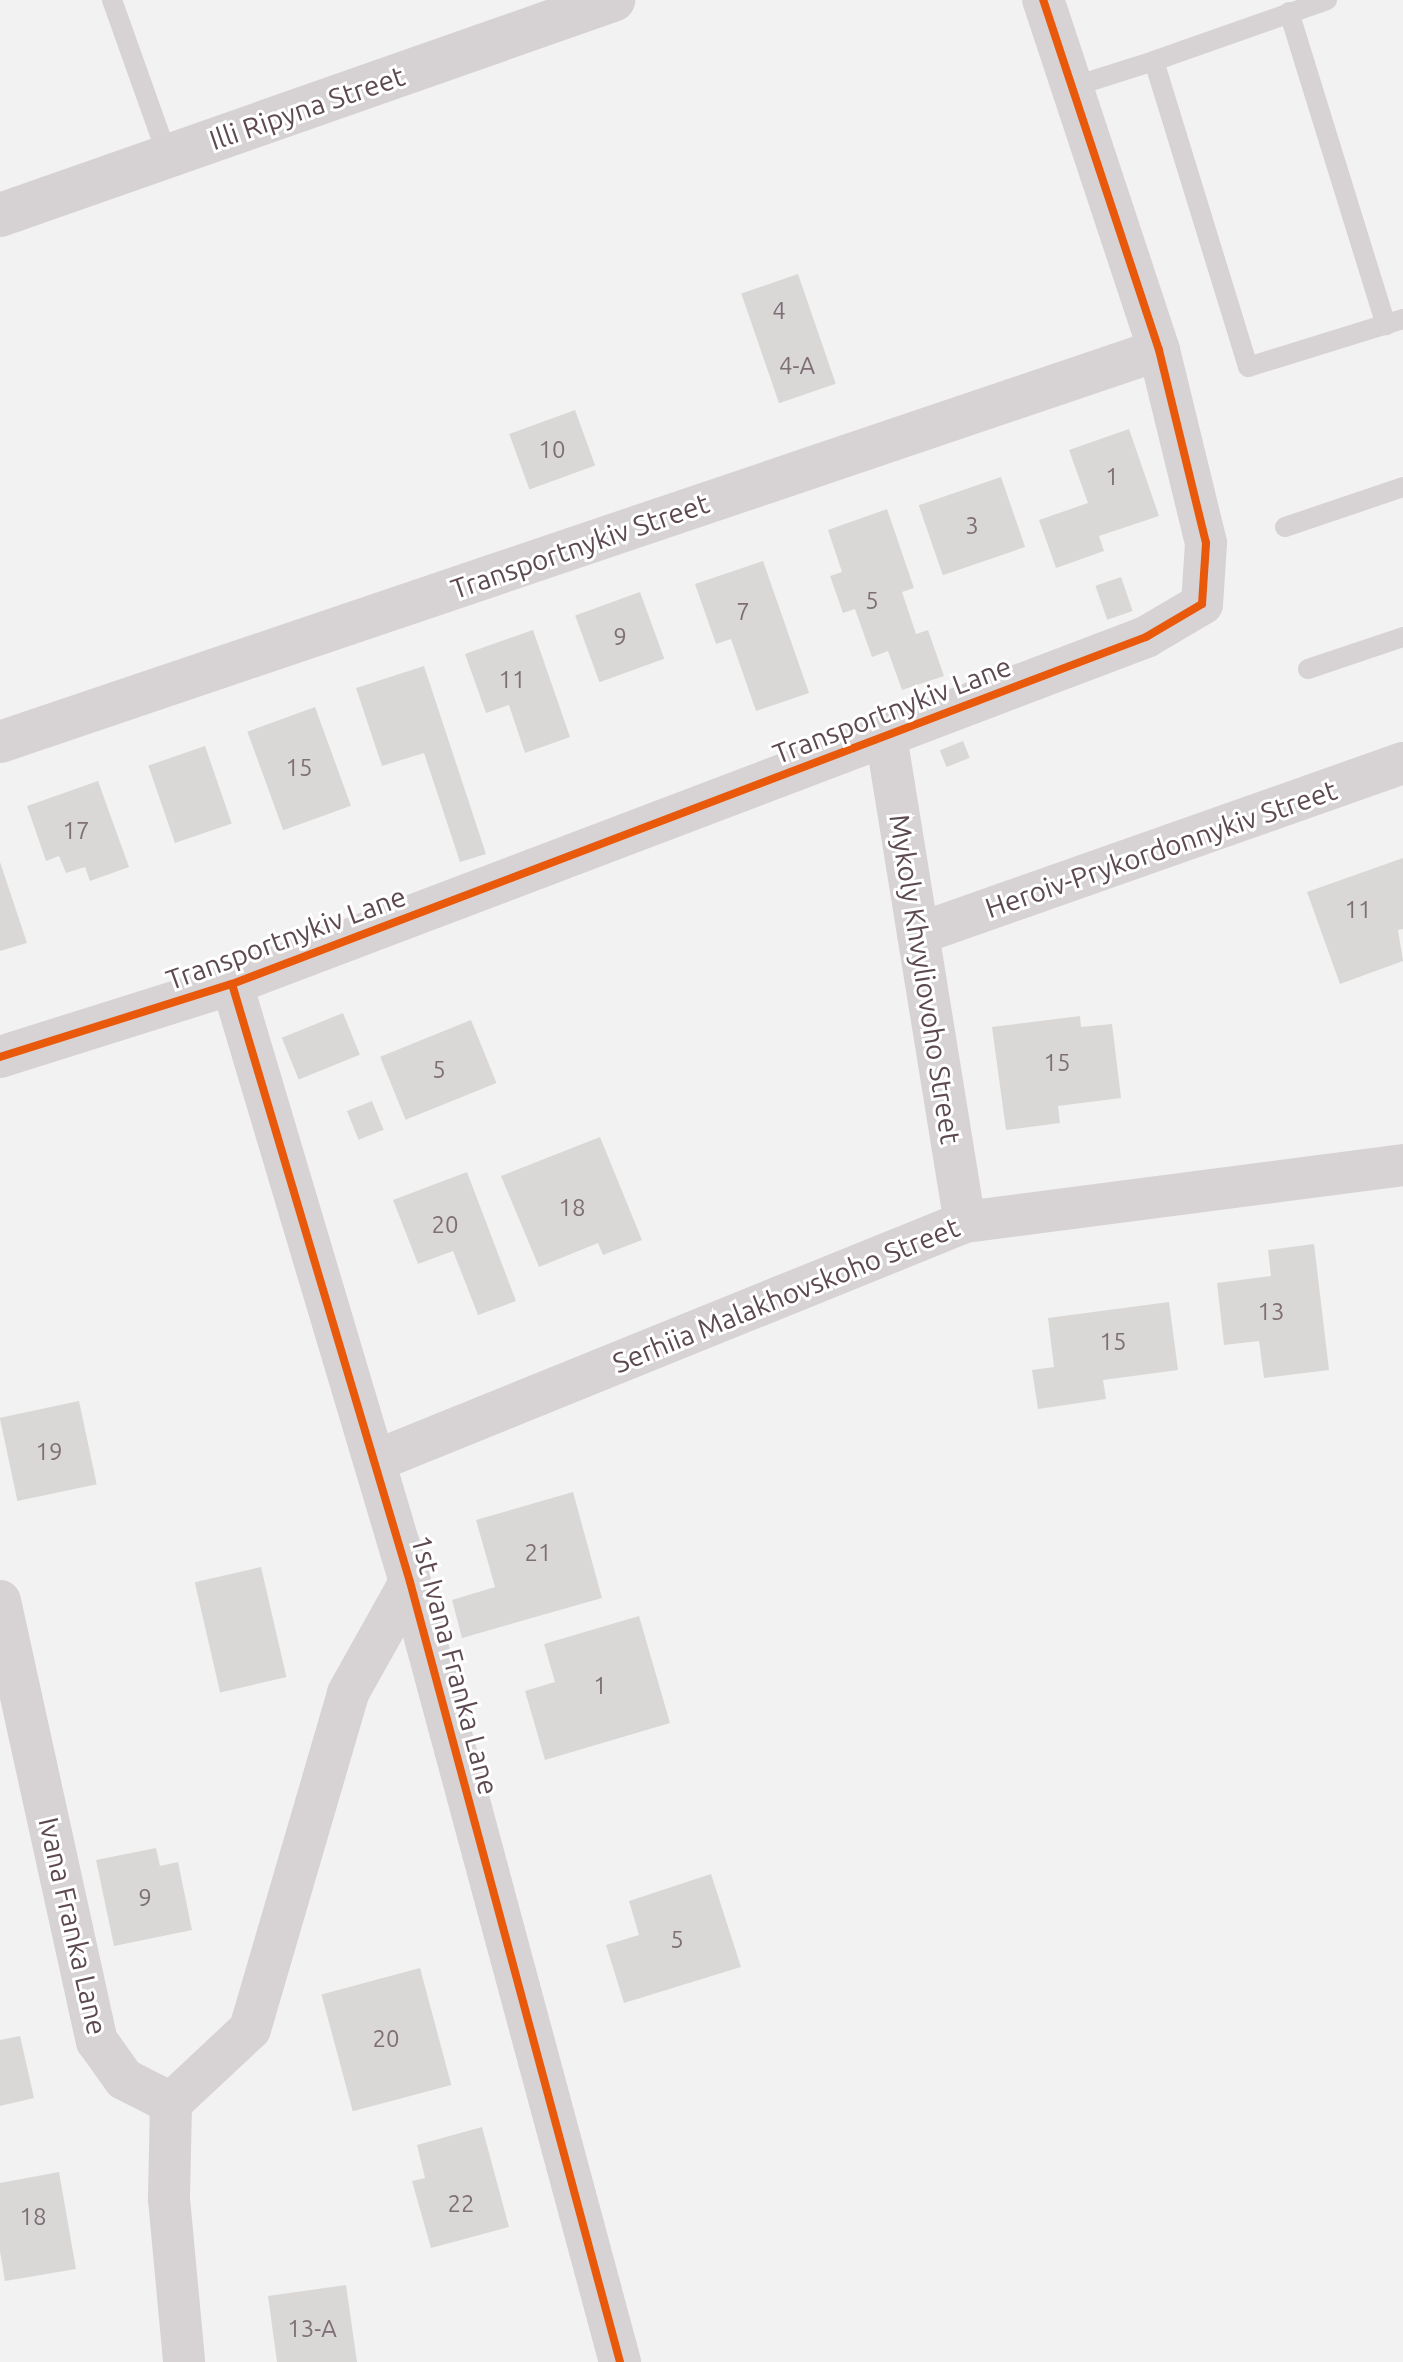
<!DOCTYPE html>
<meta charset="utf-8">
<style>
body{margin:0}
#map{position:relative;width:1403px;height:2362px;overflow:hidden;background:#f1f2f1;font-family:Ubuntu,sans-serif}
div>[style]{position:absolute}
.building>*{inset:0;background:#dad8d7;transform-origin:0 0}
.service>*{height:20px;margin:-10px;padding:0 10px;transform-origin:10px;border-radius:10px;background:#d7d2d4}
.minor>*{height:42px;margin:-21px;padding:0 21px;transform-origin:21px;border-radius:21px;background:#d7d2d4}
.secondary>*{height:44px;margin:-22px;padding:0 22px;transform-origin:22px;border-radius:22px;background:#d6d2d3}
.cycleway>*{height:8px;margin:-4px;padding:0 4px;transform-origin:4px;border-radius:4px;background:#e8590c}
span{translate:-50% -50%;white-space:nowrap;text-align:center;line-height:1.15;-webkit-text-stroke:6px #fff;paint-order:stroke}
.number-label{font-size:24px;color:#7e6f76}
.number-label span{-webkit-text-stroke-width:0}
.street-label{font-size:28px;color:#5d4952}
</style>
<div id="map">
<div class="building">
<i style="left:798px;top:274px;width:116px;height:60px;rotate:71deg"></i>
<i style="left:575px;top:410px;width:59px;height:70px;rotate:70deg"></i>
<i style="clip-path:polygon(1129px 429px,1159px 516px,1099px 536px,1104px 551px,1056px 568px,1039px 520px,1088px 503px,1069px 450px)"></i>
<i style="left:1001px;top:477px;width:74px;height:87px;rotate:71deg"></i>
<i style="clip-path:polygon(887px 509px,914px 588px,902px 592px,916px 634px,928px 630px,944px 676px,902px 690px,888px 651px,872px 657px,855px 609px,843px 613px,830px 576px,842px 572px,828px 530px)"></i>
<i style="clip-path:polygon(763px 561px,809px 693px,756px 711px,731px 639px,716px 644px,695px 584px)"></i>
<i style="left:1121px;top:577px;width:36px;height:27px;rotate:71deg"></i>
<i style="left:640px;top:592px;width:71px;height:69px;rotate:70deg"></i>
<i style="clip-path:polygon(533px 630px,570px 737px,525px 753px,509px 705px,486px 713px,465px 654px)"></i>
<i style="clip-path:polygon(424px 666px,486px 854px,460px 862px,424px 753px,382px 766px,356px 688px)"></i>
<i style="left:315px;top:707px;width:105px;height:72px;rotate:70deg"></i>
<i style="left:963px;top:741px;width:18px;height:25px;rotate:68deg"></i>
<i style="left:205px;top:746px;width:82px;height:60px;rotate:71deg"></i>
<i style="clip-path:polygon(98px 781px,129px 867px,90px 881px,85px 867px,66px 873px,59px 856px,46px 861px,27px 806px)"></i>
<i style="clip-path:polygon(1403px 858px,1403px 929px,1398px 930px,1403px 961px,1340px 984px,1307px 892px)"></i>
<i style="clip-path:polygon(0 862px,27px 943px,0 951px)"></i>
<i style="left:343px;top:1013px;width:45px;height:66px;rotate:68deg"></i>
<i style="clip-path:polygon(1080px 1016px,1081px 1027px,1112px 1024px,1121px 1098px,1058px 1106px,1060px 1123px,1006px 1130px,992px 1027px)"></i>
<i style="left:471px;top:1020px;width:68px;height:98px;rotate:68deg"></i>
<i style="left:372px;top:1101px;width:31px;height:27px;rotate:68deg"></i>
<i style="clip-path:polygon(600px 1137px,642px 1240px,603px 1255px,598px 1243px,539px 1267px,501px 1176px)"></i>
<i style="clip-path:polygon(467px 1172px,516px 1301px,478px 1315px,453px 1251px,418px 1264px,393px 1200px)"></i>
<i style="clip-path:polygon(1314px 1244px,1329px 1370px,1264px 1378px,1259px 1341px,1224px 1345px,1217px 1283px,1271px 1276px,1268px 1250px)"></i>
<i style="clip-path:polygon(1169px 1302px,1178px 1370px,1103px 1380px,1106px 1399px,1038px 1409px,1032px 1370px,1054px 1367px,1048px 1318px)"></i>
<i style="left:79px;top:1401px;width:85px;height:81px;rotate:78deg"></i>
<i style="clip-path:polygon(573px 1492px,602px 1598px,462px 1638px,452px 1600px,495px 1587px,476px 1520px)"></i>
<i style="left:261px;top:1567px;width:113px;height:68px;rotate:77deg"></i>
<i style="clip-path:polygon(639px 1616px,670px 1723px,545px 1760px,525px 1691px,555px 1682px,544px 1644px)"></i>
<i style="clip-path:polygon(156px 1848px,160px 1866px,178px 1862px,192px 1930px,114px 1946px,96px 1860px)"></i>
<i style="clip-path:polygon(711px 1874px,741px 1967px,624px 2003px,606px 1945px,639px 1935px,629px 1901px)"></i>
<i style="left:420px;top:1968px;width:121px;height:102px;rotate:75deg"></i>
<i style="clip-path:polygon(20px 2036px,34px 2098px,0 2106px,0 2040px)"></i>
<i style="clip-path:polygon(482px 2127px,509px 2227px,431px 2248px,412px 2181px,425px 2178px,417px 2145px)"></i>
<i style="clip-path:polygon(59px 2172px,76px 2269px,5px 2281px,0 2251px,0 2183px)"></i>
<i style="clip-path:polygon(346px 2285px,357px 2362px,277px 2362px,268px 2296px)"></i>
</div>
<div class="service">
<i style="left:112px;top:0;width:167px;rotate:70.4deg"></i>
<i style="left:1327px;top:0;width:183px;rotate:160.6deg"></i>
<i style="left:1154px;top:61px;width:320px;rotate:72.9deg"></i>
<i style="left:1248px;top:367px;width:162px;rotate:-17.2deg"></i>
<i style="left:1289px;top:12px;width:328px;rotate:72.8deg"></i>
<i style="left:1072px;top:87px;width:86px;rotate:-17.6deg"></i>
<i style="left:1285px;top:527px;width:125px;rotate:-18.7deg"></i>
<i style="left:1308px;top:669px;width:100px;rotate:-18.6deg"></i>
</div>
<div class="minor">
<i style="left:886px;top:736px;width:492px;rotate:80.8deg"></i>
<i style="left:0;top:742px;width:1223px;rotate:-18.69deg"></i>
<i style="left:918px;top:934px;width:514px;rotate:-19.42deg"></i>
<i style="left:232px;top:984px;width:624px;rotate:73.42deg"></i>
<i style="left:410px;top:1582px;width:808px;rotate:74.93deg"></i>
<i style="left:0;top:1057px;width:243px;rotate:-17.5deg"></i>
<i style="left:232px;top:984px;width:978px;rotate:-20.79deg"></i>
<i style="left:1146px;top:637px;width:65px;rotate:-30.5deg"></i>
<i style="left:1202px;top:604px;width:61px;rotate:-86.2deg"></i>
<i style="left:1206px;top:543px;width:199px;rotate:-103.7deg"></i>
<i style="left:1159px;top:350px;width:369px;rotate:-108.3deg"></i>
<i style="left:375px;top:1461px;width:637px;rotate:-22.05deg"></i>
<i style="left:965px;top:1222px;width:442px;rotate:-7.4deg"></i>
<i style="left:0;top:1601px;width:451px;rotate:77.6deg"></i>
<i style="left:97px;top:2041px;width:47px;rotate:54.6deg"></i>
<i style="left:124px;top:2079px;width:53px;rotate:27.1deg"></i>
<i style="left:171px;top:2103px;width:108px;rotate:-43.1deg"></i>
<i style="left:250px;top:2029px;width:350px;rotate:-73.7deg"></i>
<i style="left:348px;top:1693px;width:127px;rotate:-60.8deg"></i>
<i style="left:171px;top:2103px;width:96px;rotate:91.2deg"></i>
<i style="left:169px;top:2199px;width:164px;rotate:84.7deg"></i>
</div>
<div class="secondary">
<i style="left:0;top:215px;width:650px;rotate:-19.33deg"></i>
</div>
<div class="cycleway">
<i style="left:232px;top:984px;width:624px;rotate:73.42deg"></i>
<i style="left:410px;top:1582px;width:808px;rotate:74.93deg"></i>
<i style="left:0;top:1057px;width:243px;rotate:-17.5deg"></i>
<i style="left:232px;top:984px;width:978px;rotate:-20.79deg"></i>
<i style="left:1146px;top:637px;width:65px;rotate:-30.5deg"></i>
<i style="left:1202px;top:604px;width:61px;rotate:-86.2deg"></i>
<i style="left:1206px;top:543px;width:199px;rotate:-103.7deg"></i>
<i style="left:1159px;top:350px;width:369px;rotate:-108.3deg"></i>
</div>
<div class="number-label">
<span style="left:779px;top:311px">4</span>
<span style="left:797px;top:366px">4-А</span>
<span style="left:552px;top:450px">10</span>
<span style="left:1112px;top:477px">1</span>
<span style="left:972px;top:526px">3</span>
<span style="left:872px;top:601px">5</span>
<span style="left:743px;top:612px">7</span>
<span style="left:620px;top:637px">9</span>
<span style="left:512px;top:680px">11</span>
<span style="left:299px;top:768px">15</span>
<span style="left:76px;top:831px">17</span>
<span style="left:1358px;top:910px">11</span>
<span style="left:1057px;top:1063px">15</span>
<span style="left:439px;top:1070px">5</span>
<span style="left:572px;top:1208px">18</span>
<span style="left:445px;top:1225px">20</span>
<span style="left:1271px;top:1312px">13</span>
<span style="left:1113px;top:1342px">15</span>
<span style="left:49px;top:1452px">19</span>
<span style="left:538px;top:1553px">21</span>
<span style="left:600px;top:1686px">1</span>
<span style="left:145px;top:1898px">9</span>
<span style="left:677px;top:1940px">5</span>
<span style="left:386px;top:2039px">20</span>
<span style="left:461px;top:2204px">22</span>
<span style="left:33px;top:2217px">18</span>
<span style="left:312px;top:2329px">13-А</span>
</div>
<div class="street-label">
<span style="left:307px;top:108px;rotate:-19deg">Illi Ripyna Street</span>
<span style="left:580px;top:546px;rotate:-19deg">Transportnykiv Street</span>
<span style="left:892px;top:710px;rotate:-21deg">Transportnykiv Lane</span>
<span style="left:1161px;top:849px;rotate:-19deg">Heroiv-Prykordonnykiv Street</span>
<span style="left:286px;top:938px;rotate:-20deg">Transportnykiv Lane</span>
<span style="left:925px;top:979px;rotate:81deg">Mykoly Khvyliovoho Street</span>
<span style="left:786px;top:1295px;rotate:-22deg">Serhiia Malakhovskoho Street</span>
<span style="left:455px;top:1665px;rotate:75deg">1st Ivana Franka Lane</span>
<span style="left:73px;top:1926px;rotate:77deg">Ivana Franka Lane</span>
</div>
</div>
